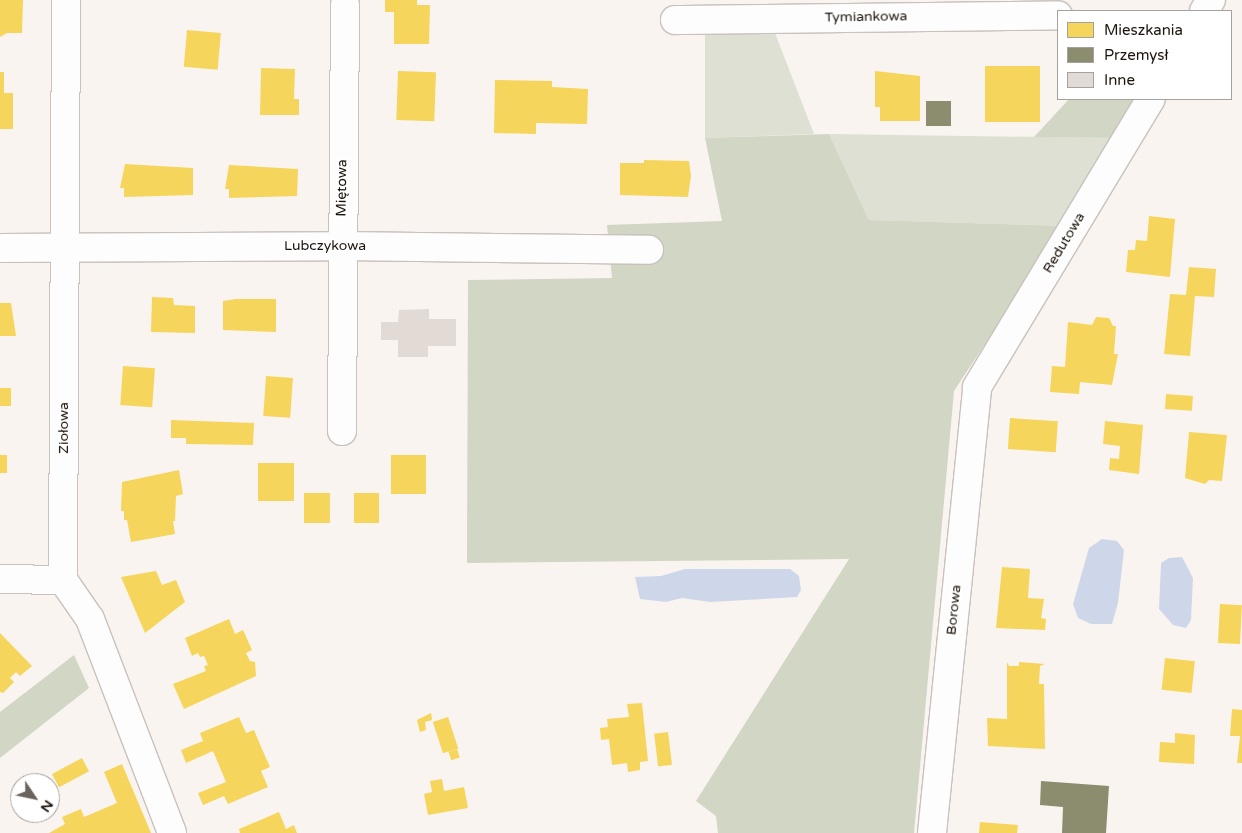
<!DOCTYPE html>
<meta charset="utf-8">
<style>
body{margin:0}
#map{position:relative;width:1242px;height:833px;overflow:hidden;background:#faf4f0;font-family:"Varela Round",sans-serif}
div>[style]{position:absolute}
.green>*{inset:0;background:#dde0d3}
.forest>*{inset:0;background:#d1d6c5}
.water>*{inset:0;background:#ced7e9}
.homes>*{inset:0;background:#f6d55c;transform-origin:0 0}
.industry>*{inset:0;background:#8c8c6e;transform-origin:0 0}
.building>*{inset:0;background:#e2dad5}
.roads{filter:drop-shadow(1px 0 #c9c1bc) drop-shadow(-1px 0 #c9c1bc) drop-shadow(0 1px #c9c1bc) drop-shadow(0 -1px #c9c1bc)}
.minor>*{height:28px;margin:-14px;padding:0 14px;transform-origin:14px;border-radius:14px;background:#fefdfd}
span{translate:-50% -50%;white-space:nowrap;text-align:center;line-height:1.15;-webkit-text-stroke:5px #fff;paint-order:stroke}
.street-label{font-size:14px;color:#1d140d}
.legend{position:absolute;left:1057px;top:10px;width:175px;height:90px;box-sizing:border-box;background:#fff;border:1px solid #a5a19e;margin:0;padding:6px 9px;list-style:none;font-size:15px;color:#1d140d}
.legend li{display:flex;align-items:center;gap:10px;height:25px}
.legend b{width:25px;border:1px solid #a5a19e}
.north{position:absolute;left:10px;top:773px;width:50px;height:50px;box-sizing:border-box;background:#fff;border:1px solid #a5a19e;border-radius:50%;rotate:124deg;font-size:14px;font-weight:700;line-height:20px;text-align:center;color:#1d140d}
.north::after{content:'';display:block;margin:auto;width:18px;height:22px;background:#6a625c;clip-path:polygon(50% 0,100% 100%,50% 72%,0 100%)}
</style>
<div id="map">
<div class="green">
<i style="clip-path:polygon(705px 32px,775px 33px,814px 134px,705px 138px)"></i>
<i style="clip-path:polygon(829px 134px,1117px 138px,1063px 226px,869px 220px)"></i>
</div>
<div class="forest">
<i style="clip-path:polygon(1069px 99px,1141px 99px,1117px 138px,1034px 137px)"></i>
<i style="clip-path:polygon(829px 134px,869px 220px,1063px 226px,954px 391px,914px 833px,718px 833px,716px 816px,696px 801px,849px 559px,467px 563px,468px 280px,612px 278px,607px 225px,722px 221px,705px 138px)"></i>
<i style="clip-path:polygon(74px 655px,89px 688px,0 758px,0 712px)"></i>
</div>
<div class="water">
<i style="clip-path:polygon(1102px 539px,1117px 541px,1124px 550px,1118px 603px,1112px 624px,1091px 624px,1078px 618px,1073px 604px,1089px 548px)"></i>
<i style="clip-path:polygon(1182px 557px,1193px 578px,1191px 620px,1186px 628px,1173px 625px,1159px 609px,1161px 563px,1169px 558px)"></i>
<i style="clip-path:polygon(685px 569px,790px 569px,799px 576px,801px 590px,797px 597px,710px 602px,682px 598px,666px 602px,640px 599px,635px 577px,661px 576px)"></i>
</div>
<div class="homes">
<i style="clip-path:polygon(0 0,23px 0,22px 33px,7px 33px,0 37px)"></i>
<i style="clip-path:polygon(385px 0,417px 0,417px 5px,430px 5px,429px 44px,394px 44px,394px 12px,385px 12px)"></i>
<i style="left:187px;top:30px;width:34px;height:37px;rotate:5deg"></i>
<i style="left:1040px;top:66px;width:56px;height:55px;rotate:90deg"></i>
<i style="clip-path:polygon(261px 68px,295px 69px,294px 99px,299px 99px,299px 115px,260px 115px)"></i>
<i style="left:398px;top:71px;width:38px;height:49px;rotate:2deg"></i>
<i style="clip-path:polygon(875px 71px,920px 76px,920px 121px,880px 121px,880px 107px,875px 107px)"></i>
<i style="clip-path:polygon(0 72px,4px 72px,4px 93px,13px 93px,13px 129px,0 129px)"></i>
<i style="clip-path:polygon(495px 80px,552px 81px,552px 87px,588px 89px,587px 124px,536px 123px,536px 134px,494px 133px)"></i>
<i style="clip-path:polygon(644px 160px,689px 161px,691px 176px,688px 197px,620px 195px,620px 163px,644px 163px)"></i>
<i style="clip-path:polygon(125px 164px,193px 168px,193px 195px,124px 197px,124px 188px,120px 188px)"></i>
<i style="clip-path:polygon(229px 165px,298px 169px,297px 196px,229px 198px,229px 189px,225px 189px)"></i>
<i style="clip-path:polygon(1149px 216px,1175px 219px,1170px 277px,1126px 272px,1128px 250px,1135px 250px,1136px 240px,1147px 241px)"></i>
<i style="clip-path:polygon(1189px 267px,1216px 269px,1214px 297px,1195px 296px,1190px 356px,1164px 354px,1170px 294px,1186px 295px)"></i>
<i style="clip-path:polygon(152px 297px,173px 298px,174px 305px,195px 306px,195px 333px,151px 332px)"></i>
<i style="clip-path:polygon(236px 299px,276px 299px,276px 332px,223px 330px,223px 301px)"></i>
<i style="clip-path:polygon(0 303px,11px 303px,16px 336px,0 336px)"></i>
<i style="clip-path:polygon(1096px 317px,1109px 318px,1113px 326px,1116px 326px,1114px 354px,1118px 354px,1112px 385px,1080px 382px,1079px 394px,1050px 392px,1052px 366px,1065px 367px,1068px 322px,1092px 325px)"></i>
<i style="left:123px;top:366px;width:32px;height:39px;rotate:4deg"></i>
<i style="left:266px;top:376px;width:27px;height:40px;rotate:4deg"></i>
<i style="left:11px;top:388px;width:18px;height:11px;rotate:90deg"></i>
<i style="left:1166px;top:394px;width:27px;height:15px;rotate:4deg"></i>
<i style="left:1010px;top:418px;width:48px;height:31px;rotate:4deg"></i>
<i style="clip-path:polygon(171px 420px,254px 423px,253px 445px,186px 444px,186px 438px,171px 438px)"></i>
<i style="clip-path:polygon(1105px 421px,1143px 425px,1139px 474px,1109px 470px,1110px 458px,1119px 459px,1120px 446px,1103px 444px)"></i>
<i style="clip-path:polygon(1189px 432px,1227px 435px,1222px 481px,1209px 480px,1205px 484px,1185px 478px)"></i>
<i style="left:0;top:455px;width:7px;height:18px"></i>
<i style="left:391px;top:455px;width:35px;height:39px"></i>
<i style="left:258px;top:463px;width:36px;height:38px"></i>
<i style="clip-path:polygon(179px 470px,183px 494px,176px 496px,175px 521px,173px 521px,175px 534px,131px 542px,127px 520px,124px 520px,124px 511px,121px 511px,122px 482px)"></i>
<i style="left:304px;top:493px;width:26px;height:30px"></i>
<i style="left:354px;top:493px;width:25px;height:30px"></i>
<i style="clip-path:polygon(1002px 567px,1030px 569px,1028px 598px,1044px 599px,1041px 618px,1046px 619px,1045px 630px,996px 628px)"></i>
<i style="clip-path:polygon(156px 571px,162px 585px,176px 580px,185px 602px,145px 633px,121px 577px)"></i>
<i style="left:1220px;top:604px;width:22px;height:39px;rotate:3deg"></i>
<i style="clip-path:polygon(229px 619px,235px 634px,243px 630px,252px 650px,246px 653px,250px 661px,255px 662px,256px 676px,184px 709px,173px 684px,206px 671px,204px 666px,208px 665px,204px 656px,200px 657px,198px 653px,192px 656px,185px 638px)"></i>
<i style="clip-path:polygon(0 633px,32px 666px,20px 676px,16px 672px,10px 678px,14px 682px,3px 693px,0 692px)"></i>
<i style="left:1165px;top:658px;width:30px;height:32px;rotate:6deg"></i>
<i style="clip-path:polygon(1007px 662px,1009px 666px,1019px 666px,1019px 662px,1045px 664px,1040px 666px,1039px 684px,1044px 684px,1045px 749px,988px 746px,987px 718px,1007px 719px)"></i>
<i style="clip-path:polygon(642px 703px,648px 761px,640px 762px,640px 770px,628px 772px,627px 763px,612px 765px,609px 739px,601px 740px,600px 728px,608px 727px,607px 719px,629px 717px,627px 704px)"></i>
<i style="clip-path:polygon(1232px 709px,1242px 710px,1242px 763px,1237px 763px,1240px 736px,1230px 736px)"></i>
<i style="clip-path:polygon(431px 713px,432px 720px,425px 722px,426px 730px,420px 732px,417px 720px)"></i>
<i style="clip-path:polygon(239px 717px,246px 733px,254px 730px,262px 749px,270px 767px,261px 771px,268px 787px,228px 804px,224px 796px,203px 805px,198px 793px,226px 782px,213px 751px,186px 763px,181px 750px,203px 741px,200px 733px)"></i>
<i style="left:448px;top:717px;width:33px;height:16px;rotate:72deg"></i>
<i style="left:668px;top:732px;width:33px;height:14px;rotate:83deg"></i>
<i style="clip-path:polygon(1175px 733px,1195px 735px,1194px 764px,1159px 762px,1160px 742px,1175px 743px)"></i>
<i style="left:457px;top:749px;width:9px;height:9px;rotate:72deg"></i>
<i style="left:82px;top:758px;width:15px;height:34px;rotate:62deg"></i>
<i style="clip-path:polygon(122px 764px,151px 833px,49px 833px,65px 824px,62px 817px,81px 809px,84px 817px,117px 803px,104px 772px)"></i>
<i style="clip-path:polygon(442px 779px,444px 791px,464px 787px,468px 808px,428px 815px,424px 794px,432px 792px,430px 781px)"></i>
<i style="clip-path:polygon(20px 799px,20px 813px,25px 813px,21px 815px,14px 804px)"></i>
<i style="clip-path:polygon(279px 812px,286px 829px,294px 825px,297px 833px,240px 833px,239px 829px)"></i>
<i style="clip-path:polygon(980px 822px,1018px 825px,1017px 833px,979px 833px)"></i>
</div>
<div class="industry">
<i style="left:926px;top:101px;width:25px;height:25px"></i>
<i style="clip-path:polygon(1041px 781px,1109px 786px,1106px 833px,1062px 833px,1063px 807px,1040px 805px)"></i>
</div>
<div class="building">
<i style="clip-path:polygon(429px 309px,429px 319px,456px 319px,456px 346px,428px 346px,428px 357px,398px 357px,398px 340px,381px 340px,381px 322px,398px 322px,399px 310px)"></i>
</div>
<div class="roads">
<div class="minor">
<i style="left:66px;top:0;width:580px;rotate:90.3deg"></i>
<i style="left:63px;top:580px;width:47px;rotate:55.3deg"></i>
<i style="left:90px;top:619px;width:229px;rotate:69deg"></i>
<i style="left:1204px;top:11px;width:13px;rotate:-58deg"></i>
<i style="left:675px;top:20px;width:383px;rotate:-0.7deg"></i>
<i style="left:0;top:248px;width:341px;rotate:-0.3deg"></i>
<i style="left:341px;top:246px;width:308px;rotate:0.7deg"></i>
<i style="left:342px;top:431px;width:426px;rotate:-89.6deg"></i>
<i style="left:0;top:579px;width:63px;rotate:0.9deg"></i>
<i style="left:932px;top:833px;width:448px;rotate:-84.2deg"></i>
<i style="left:977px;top:387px;width:336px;rotate:-58.9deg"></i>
</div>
</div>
<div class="street-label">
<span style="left:866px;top:17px;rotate:-1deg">Tymiankowa</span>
<span style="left:342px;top:188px;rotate:-89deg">Miętowa</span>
<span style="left:1064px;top:243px;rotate:-59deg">Redutowa</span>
<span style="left:325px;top:246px">Lubczykowa</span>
<span style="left:64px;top:428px;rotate:-90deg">Ziołowa</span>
<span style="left:954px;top:610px;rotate:-84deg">Borowa</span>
</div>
<ul class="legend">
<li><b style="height:14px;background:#f6d55c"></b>Mieszkania</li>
<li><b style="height:14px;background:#8c8c6e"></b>Przemysł</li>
<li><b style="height:14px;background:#e2dad5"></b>Inne</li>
</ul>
<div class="north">N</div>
</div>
